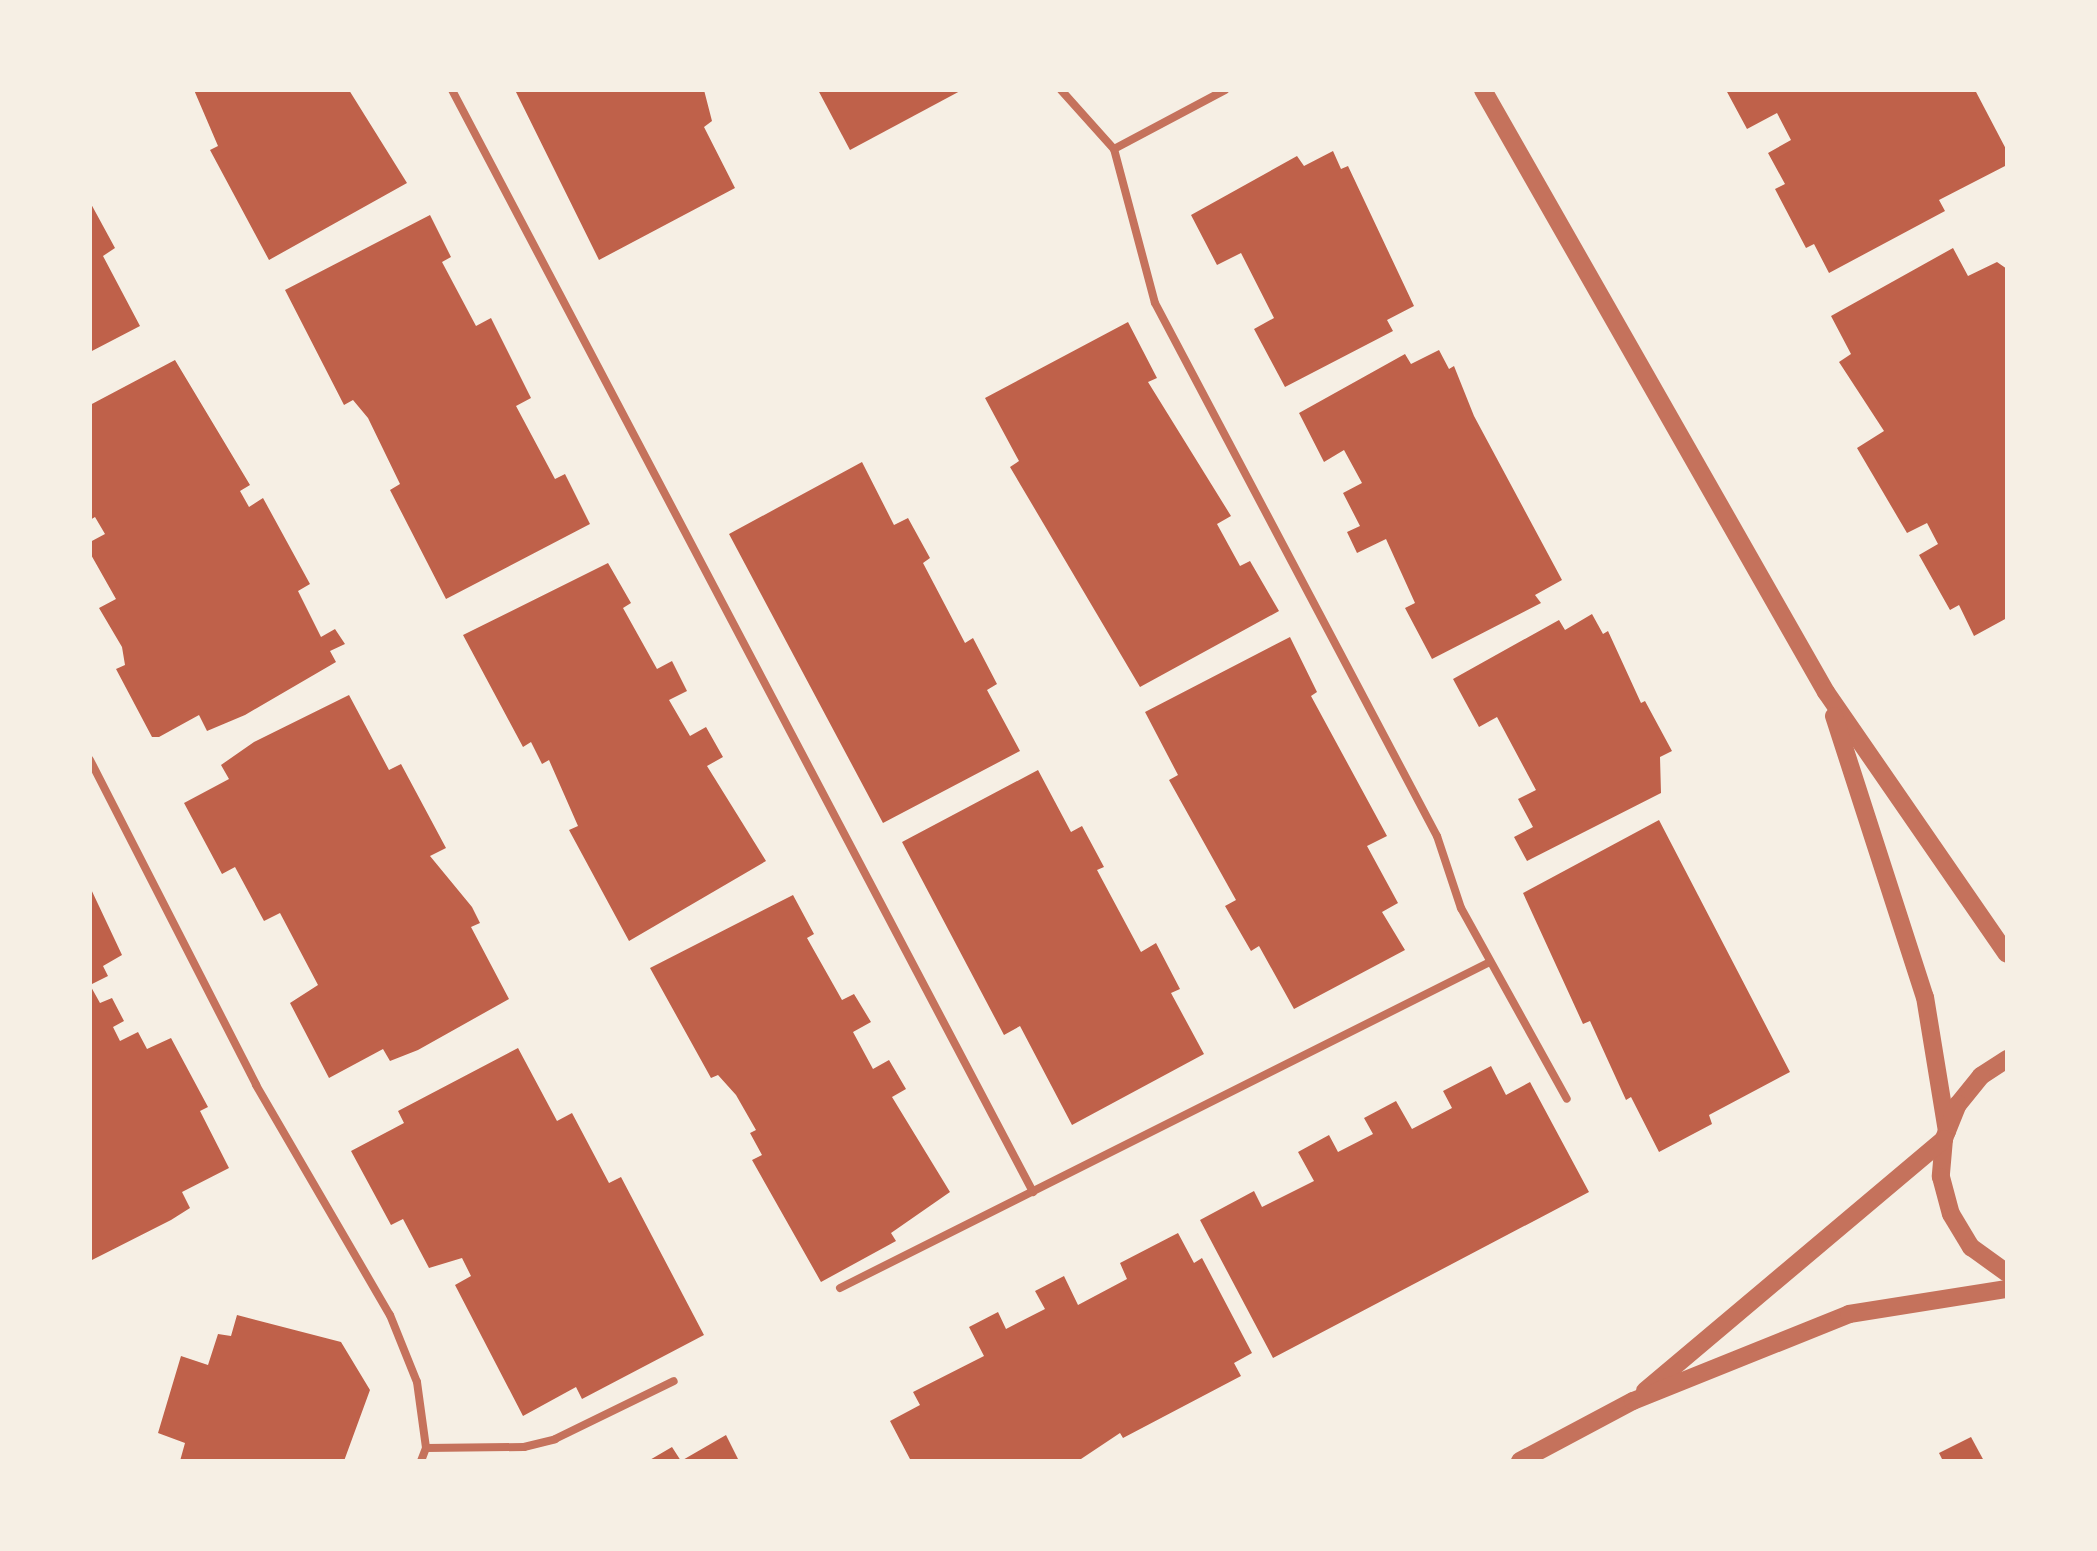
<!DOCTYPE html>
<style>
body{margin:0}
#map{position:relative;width:2097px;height:1551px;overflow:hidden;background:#f6efe4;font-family:Karla,sans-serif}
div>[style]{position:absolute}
.building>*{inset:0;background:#bf614a}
.service>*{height:8px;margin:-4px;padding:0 4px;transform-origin:4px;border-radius:4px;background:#c5725c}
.tertiary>*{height:18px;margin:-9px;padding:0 9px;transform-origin:9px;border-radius:9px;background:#c5725c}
span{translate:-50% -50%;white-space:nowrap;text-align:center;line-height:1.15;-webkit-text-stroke:10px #f6efe4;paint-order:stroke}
.frame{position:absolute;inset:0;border:92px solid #f6efe4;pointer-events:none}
</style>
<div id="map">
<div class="building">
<i style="clip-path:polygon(194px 90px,349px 90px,407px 183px,269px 260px,210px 150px,218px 146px)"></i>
<i style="clip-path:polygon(515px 90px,704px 90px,712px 121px,704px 127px,735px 188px,599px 260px)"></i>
<i style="clip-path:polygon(818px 90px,962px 90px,850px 150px)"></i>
<i style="clip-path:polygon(1726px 90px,1975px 90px,2007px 151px,2007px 165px,1939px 200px,1945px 211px,1829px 273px,1814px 244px,1806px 248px,1775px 189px,1785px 184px,1768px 153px,1791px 140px,1777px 113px,1747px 129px)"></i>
<i style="clip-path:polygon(1333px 151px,1341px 169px,1348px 166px,1414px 306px,1387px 320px,1393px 331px,1285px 387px,1254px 329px,1274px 318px,1241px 253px,1217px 265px,1191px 215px,1297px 156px,1304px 166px)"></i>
<i style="clip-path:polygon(90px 202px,115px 248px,103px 256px,140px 326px,90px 352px)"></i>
<i style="clip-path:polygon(430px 215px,451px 257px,442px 262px,476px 326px,491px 318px,531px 398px,516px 406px,555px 479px,565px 474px,590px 524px,446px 599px,390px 490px,400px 484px,368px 418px,353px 400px,344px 405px,285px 290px)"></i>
<i style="clip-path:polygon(1953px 248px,1968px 276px,1997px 262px,2007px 269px,2007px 618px,1974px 636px,1959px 605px,1950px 610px,1919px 555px,1938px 544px,1927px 523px,1907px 533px,1857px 448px,1884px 431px,1839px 362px,1851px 354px,1831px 316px)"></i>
<i style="clip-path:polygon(1128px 322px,1157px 378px,1148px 382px,1231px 516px,1217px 524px,1240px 566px,1250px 561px,1279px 611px,1140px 687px,1010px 467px,1019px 461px,985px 398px)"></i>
<i style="clip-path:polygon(1439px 350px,1449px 369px,1454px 366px,1474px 416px,1562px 580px,1535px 595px,1541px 603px,1432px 659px,1405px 608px,1415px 603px,1386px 539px,1357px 553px,1347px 532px,1360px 526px,1343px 493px,1362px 483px,1344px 450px,1324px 462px,1299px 413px,1405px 354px,1411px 364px)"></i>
<i style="clip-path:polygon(175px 360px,250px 485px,240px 491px,249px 507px,263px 498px,310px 584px,298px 591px,321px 637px,335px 629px,345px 644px,330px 651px,336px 662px,245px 715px,207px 731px,199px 715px,159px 737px,152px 737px,116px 669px,125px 665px,122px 647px,99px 608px,116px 599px,90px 553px,90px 542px,105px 534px,95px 517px,90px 520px,90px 405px)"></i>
<i style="clip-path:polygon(862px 462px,894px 525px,908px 518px,930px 558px,923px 563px,965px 643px,973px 638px,997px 684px,987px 690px,1020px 751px,883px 823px,729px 534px)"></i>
<i style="clip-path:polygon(608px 563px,631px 603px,623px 608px,657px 669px,672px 661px,687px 691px,669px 700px,690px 736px,706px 727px,723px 757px,707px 766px,766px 861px,629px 941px,569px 830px,578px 826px,549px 760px,542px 764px,531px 742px,523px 747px,463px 635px)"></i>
<i style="clip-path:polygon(1592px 614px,1603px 634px,1608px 631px,1641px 703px,1645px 701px,1672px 751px,1660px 757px,1661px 793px,1527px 861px,1514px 837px,1533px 827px,1518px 799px,1536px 790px,1497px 717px,1479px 727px,1453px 679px,1559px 620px,1565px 630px)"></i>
<i style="clip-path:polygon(1290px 637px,1317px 692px,1311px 696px,1387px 836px,1367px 846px,1398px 903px,1382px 912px,1405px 950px,1294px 1009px,1259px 946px,1251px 951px,1225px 906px,1236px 900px,1169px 780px,1178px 775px,1145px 712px)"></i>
<i style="clip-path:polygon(349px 695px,389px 770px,401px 764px,446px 848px,430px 856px,472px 907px,480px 923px,471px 927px,509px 999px,418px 1050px,390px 1061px,383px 1049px,329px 1078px,290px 1003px,318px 985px,280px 913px,264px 921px,235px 867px,222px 874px,184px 803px,229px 779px,221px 765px,254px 742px)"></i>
<i style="clip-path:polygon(1038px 770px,1071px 832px,1082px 826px,1104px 867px,1097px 870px,1141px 952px,1156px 943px,1180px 989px,1171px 993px,1204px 1054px,1072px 1125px,1020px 1026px,1004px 1035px,902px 842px)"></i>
<i style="clip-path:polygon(1659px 820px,1790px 1072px,1709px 1115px,1712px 1124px,1659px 1152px,1631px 1097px,1626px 1100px,1590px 1021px,1583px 1024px,1523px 893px)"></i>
<i style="clip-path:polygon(90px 887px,122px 955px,103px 966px,108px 976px,90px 985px,100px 1003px,112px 998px,124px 1021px,113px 1027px,120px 1041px,138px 1032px,147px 1049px,171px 1038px,208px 1107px,200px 1111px,229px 1168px,182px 1192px,190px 1208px,171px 1220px,90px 1261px)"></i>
<i style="clip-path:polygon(793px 895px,814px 934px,807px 938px,842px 1000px,854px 994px,871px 1022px,853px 1032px,873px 1069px,889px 1060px,906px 1089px,892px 1097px,950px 1192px,891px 1233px,896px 1241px,821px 1282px,752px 1160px,762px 1155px,750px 1133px,756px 1130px,736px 1095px,718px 1075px,711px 1078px,650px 968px)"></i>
<i style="clip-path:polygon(518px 1048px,557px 1121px,572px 1113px,609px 1183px,621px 1177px,704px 1335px,582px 1399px,576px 1387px,523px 1416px,455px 1285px,471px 1276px,462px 1258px,429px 1268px,403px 1219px,391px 1225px,351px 1151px,404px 1123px,398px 1111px)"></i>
<i style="clip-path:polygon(1491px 1066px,1506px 1095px,1530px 1082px,1589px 1192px,1273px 1358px,1200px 1220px,1254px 1191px,1262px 1207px,1314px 1181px,1298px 1152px,1329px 1135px,1338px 1152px,1373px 1134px,1364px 1118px,1396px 1101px,1412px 1129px,1452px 1108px,1443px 1091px)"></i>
<i style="clip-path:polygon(1178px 1233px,1194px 1263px,1202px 1258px,1252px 1353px,1234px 1363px,1241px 1376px,1123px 1438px,1120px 1433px,1078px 1461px,911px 1461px,890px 1421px,920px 1405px,913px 1392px,984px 1356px,969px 1327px,998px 1312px,1006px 1329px,1045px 1309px,1035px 1291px,1064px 1276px,1078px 1305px,1127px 1279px,1120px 1263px)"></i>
<i style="clip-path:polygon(237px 1315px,341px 1342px,370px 1390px,344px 1461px,180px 1461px,185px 1443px,158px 1433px,181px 1356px,208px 1365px,218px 1334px,231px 1336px)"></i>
<i style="clip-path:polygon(726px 1435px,739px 1461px,648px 1461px,672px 1447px,681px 1461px)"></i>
<i style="clip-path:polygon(1971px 1437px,1984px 1461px,1943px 1461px,1939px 1453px)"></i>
</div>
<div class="service">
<i style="left:452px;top:90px;width:1246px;rotate:62.2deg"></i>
<i style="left:1061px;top:90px;width:79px;rotate:48.1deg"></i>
<i style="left:1114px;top:149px;width:159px;rotate:75.1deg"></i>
<i style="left:1155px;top:303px;width:603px;rotate:62.12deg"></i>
<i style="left:1437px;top:836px;width:76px;rotate:71.6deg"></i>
<i style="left:1461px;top:908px;width:218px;rotate:61deg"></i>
<i style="left:1114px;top:149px;width:126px;rotate:-28deg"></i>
<i style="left:90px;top:760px;width:365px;rotate:62.9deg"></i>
<i style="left:256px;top:1085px;width:266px;rotate:59.8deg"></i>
<i style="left:390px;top:1315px;width:72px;rotate:68.1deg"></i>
<i style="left:417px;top:1382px;width:67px;rotate:82.2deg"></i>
<i style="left:840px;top:1288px;width:727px;rotate:-26.64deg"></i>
<i style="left:421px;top:1461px;width:14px;rotate:-69deg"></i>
<i style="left:426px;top:1448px;width:98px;rotate:-0.6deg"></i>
<i style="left:524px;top:1447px;width:32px;rotate:-14deg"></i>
<i style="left:555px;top:1439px;width:132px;rotate:-26deg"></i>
</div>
<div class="tertiary">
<i style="left:1483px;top:90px;width:693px;rotate:60.33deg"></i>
<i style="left:1826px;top:692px;width:318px;rotate:55.4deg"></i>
<i style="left:1834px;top:716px;width:295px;rotate:72.1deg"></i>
<i style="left:1925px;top:997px;width:136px;rotate:80.7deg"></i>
<i style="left:2007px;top:1059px;width:31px;rotate:147deg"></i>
<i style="left:1981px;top:1076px;width:36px;rotate:129deg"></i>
<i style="left:1958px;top:1104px;width:38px;rotate:112deg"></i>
<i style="left:1944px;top:1139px;width:38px;rotate:95deg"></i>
<i style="left:1941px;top:1177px;width:38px;rotate:75deg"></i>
<i style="left:1951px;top:1214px;width:39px;rotate:59deg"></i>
<i style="left:1971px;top:1247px;width:44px;rotate:35.8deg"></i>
<i style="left:1645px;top:1391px;width:391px;rotate:-40.1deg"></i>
<i style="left:1520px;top:1461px;width:128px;rotate:-28deg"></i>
<i style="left:1633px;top:1401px;width:233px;rotate:-21.9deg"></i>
<i style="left:1849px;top:1314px;width:160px;rotate:-9deg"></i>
</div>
<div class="frame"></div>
</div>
